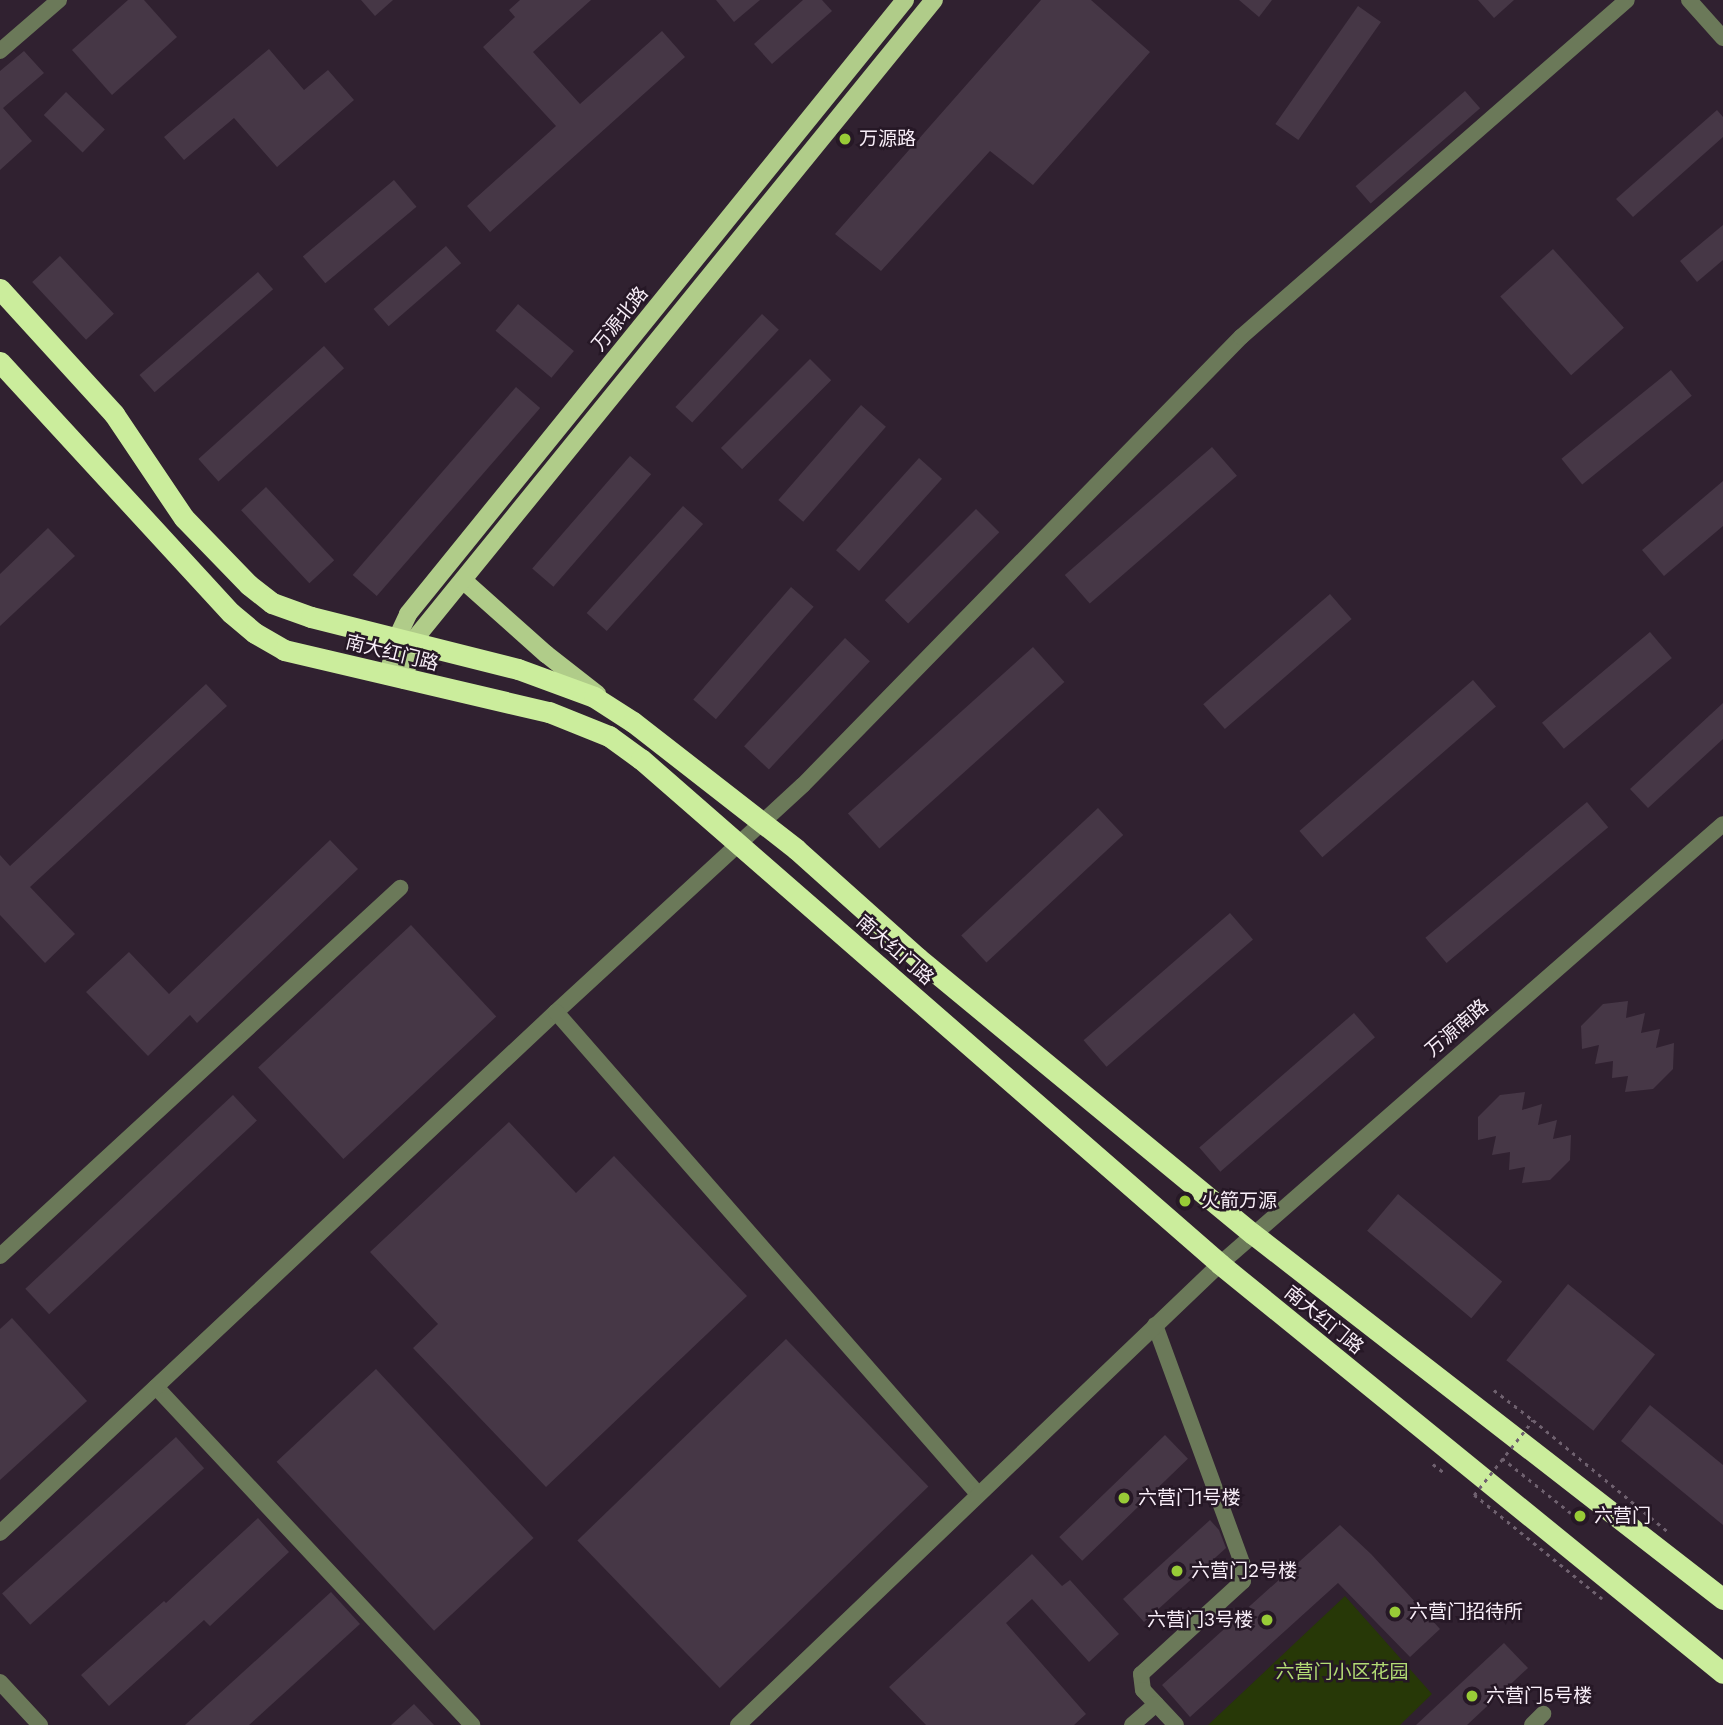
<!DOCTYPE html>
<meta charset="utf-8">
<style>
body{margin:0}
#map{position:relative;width:1723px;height:1725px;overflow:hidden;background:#302130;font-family:"Work Sans","Noto Sans SC",sans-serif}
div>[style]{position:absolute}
.green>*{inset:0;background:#273807}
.building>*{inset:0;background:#463746;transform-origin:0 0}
.path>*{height:2.5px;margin-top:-1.25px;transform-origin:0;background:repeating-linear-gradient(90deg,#6f616f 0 3.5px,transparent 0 8.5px)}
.minor>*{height:16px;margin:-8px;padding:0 8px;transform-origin:8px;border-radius:8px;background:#6b7959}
.major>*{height:18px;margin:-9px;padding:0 9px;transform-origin:9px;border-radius:9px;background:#b0cc89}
.highway>*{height:21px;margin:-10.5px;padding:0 10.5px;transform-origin:10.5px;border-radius:10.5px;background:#cbed9c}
.path-bridge>*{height:2.5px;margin-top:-1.25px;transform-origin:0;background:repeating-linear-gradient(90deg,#6f616f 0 3.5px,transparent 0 8.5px)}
.dots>*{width:19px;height:19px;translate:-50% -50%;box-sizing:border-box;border:4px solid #261826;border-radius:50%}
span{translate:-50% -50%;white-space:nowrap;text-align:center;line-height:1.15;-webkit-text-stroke:5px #261826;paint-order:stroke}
.poi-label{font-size:19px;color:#f8eef8}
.left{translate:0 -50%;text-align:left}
.right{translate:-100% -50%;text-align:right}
.street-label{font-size:19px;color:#f8eef8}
.park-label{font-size:19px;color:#b3dc74}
</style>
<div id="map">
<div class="green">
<i style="clip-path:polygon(1345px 1596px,1432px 1694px,1400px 1725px,1208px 1725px)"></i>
</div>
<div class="building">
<i style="clip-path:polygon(128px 0,144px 0,177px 37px,112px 95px,72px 50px)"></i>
<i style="clip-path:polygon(361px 0,393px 0,375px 16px)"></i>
<i style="clip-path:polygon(520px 0,591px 0,533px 52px,580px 104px,662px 31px,685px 57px,490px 232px,467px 206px,556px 126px,483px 47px,515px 17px,509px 10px)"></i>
<i style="clip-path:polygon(716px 0,760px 0,734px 22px)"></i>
<i style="clip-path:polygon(803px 0,822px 0,832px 11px,772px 64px,754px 44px)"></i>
<i style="clip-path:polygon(1041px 0,1091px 0,1150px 52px,1033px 185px,990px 151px,881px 271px,835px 234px)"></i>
<i style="clip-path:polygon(1239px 0,1272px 0,1259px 17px)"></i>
<i style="clip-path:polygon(1478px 0,1514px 0,1494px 18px)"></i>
<i style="left:1358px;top:6px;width:28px;height:144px;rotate:35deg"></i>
<i style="clip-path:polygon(269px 49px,304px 90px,328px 70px,354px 100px,277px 167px,234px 118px,184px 160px,164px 137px)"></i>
<i style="clip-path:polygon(24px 51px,44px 73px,3px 108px,32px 141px,0 170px,0 71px)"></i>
<i style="left:1465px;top:91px;width:23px;height:145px;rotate:49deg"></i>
<i style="left:66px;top:92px;width:54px;height:32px;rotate:44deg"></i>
<i style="clip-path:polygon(1717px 110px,1723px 117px,1723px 137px,1633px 217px,1616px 199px)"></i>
<i style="left:394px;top:180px;width:35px;height:119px;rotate:50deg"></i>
<i style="clip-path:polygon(1723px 225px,1723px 260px,1697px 282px,1680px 261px)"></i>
<i style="left:446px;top:246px;width:23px;height:96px;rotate:49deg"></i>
<i style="left:1553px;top:249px;width:106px;height:71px;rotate:48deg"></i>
<i style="left:60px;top:256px;width:79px;height:38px;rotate:47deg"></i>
<i style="left:258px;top:272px;width:23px;height:157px;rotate:49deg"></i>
<i style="left:518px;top:304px;width:73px;height:35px;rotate:40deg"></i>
<i style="left:762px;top:314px;width:23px;height:127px;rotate:43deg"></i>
<i style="left:324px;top:346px;width:30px;height:169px;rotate:48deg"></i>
<i style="left:810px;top:359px;width:30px;height:126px;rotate:45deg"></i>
<i style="left:1671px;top:370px;width:33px;height:141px;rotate:51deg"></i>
<i style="left:516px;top:387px;width:32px;height:249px;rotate:41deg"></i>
<i style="left:861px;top:405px;width:33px;height:126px;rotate:41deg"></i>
<i style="left:1212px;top:447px;width:38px;height:195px;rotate:49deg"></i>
<i style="left:630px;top:456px;width:28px;height:149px;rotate:41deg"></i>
<i style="left:919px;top:458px;width:31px;height:124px;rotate:42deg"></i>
<i style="clip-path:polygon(1723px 481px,1723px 526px,1664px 576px,1642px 550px)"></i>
<i style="left:266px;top:487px;width:100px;height:34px;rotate:47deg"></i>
<i style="left:683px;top:506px;width:27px;height:144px;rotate:42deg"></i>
<i style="left:976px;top:509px;width:33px;height:129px;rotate:45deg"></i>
<i style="clip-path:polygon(48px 528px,75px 556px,0 626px,0 574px)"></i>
<i style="left:791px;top:587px;width:30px;height:149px;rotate:41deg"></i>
<i style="left:1330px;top:594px;width:33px;height:168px;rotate:49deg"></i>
<i style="left:1650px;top:632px;width:34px;height:141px;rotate:50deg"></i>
<i style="left:845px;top:638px;width:34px;height:148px;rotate:43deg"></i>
<i style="left:1033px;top:647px;width:47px;height:249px;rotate:48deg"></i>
<i style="left:1473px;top:680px;width:35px;height:230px;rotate:49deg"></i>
<i style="clip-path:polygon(206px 684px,227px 706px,30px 887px,75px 934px,45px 963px,0 915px,0 855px,10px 866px)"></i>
<i style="clip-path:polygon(1723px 703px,1723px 739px,1648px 808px,1630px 789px)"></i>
<i style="left:1587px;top:802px;width:33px;height:211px;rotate:50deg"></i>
<i style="left:1098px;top:808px;width:37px;height:187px;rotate:47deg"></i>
<i style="clip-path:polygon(330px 840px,358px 869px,197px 1023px,190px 1015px,148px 1056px,86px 992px,129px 952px,169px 994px)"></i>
<i style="left:1230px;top:913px;width:35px;height:194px;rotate:49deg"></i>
<i style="left:411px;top:925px;width:125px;height:209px;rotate:47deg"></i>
<i style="clip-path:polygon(1628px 1001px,1626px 1018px,1645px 1013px,1641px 1033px,1660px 1029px,1656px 1048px,1674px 1043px,1673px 1069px,1653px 1089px,1625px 1092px,1628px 1076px,1612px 1078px,1613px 1061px,1595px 1064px,1599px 1045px,1582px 1049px,1581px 1026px,1603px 1004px)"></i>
<i style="left:1354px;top:1013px;width:32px;height:205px;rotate:49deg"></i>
<i style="clip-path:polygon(1525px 1092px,1522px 1110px,1542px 1104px,1538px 1125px,1557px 1120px,1553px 1139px,1571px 1135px,1570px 1160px,1550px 1180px,1522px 1183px,1525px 1167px,1509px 1170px,1510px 1152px,1492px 1155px,1496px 1136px,1478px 1140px,1478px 1117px,1500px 1095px)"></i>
<i style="left:233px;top:1095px;width:35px;height:284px;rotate:47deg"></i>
<i style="clip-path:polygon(509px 1122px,576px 1193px,614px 1156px,747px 1296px,546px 1487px,413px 1348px,438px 1324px,370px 1252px)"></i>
<i style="left:1398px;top:1194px;width:136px;height:48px;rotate:40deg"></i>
<i style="left:1568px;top:1284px;width:112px;height:98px;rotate:39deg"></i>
<i style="clip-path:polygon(12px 1318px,87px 1401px,0 1480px,0 1329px)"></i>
<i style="left:786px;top:1339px;width:205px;height:290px;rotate:46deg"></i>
<i style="left:376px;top:1369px;width:231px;height:136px;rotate:47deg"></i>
<i style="clip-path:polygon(1650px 1405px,1723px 1465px,1723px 1525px,1621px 1441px)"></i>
<i style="left:1165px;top:1435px;width:33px;height:147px;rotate:46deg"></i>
<i style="left:176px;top:1437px;width:42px;height:234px;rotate:48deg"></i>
<i style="clip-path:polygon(258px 1518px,289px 1552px,210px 1626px,204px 1620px,109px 1706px,81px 1675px,164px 1601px,166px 1603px)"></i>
<i style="clip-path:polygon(1210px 1520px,1219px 1530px,1226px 1548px,1144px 1622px,1123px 1599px)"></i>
<i style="clip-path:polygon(1340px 1525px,1371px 1554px,1440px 1629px,1410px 1657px,1338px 1583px,1190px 1717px,1162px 1685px)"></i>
<i style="clip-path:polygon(1032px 1554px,1062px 1586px,1070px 1580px,1119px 1634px,1089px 1662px,1032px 1599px,1006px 1623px,1086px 1714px,1074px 1725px,926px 1725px,889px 1687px)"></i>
<i style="clip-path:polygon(331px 1592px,360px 1624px,249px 1725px,185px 1725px)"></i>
<i style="clip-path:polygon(1504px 1643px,1528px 1668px,1467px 1725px,1416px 1725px)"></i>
<i style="clip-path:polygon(414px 1704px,434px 1725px,391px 1725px)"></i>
</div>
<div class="path">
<i style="left:1494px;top:1390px;width:49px;rotate:37.6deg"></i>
<i style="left:1502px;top:1458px;width:88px;rotate:38.6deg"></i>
<i style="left:1433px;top:1464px;width:16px;rotate:38deg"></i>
</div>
<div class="minor">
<i style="left:1689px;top:0;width:51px;rotate:48.2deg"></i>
<i style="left:0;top:51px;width:78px;rotate:-40.8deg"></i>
<i style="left:556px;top:1012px;width:335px;rotate:-42.6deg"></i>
<i style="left:803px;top:785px;width:627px;rotate:-45.65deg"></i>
<i style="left:1241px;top:337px;width:512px;rotate:-41.12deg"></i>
<i style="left:0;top:1256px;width:544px;rotate:-42.61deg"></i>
<i style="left:1155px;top:1325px;width:256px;rotate:69.9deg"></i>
<i style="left:1243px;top:1565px;width:16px;rotate:90deg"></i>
<i style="left:1243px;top:1581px;width:138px;rotate:137.6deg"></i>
<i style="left:1141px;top:1674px;width:16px;rotate:83deg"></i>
<i style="left:1143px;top:1690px;width:48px;rotate:46.7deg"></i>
<i style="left:156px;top:1387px;width:463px;rotate:46.9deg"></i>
<i style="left:0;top:1533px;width:762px;rotate:-43.14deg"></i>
<i style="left:556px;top:1012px;width:641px;rotate:48.8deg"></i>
<i style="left:0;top:1682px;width:59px;rotate:47.1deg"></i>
<i style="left:738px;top:1725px;width:667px;rotate:-43.72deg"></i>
<i style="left:1220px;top:1264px;width:668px;rotate:-41.18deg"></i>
<i style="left:1132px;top:1725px;width:32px;rotate:-41deg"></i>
<i style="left:1532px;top:1725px;width:16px;rotate:-45deg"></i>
</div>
<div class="major">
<i style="left:464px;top:581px;width:110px;rotate:41.7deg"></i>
<i style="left:546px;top:654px;width:65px;rotate:38.1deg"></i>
<i style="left:388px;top:676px;width:39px;rotate:-77deg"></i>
<i style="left:397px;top:638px;width:26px;rotate:-65deg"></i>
<i style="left:408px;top:614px;width:790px;rotate:-51.01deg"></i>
<i style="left:404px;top:680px;width:40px;rotate:-77deg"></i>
<i style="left:413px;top:641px;width:826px;rotate:-50.9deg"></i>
</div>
<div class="highway">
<i style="left:0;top:289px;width:169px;rotate:47.6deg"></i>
<i style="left:114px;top:414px;width:125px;rotate:56.1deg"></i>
<i style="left:184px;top:518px;width:93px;rotate:45.9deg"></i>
<i style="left:249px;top:585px;width:29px;rotate:38deg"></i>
<i style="left:272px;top:603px;width:41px;rotate:19.7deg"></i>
<i style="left:311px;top:617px;width:213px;rotate:14.1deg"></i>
<i style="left:518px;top:669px;width:81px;rotate:20.2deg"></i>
<i style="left:594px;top:697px;width:46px;rotate:32.7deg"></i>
<i style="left:633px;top:722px;width:207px;rotate:37.9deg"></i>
<i style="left:796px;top:849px;width:164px;rotate:41.8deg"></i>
<i style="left:918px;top:958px;width:434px;rotate:39.5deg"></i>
<i style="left:1253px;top:1234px;width:595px;rotate:37.83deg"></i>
<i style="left:0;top:362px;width:341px;rotate:47.4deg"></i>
<i style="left:231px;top:613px;width:31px;rotate:40deg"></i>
<i style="left:255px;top:633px;width:34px;rotate:30deg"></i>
<i style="left:284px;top:650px;width:272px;rotate:13.2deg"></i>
<i style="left:549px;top:712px;width:65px;rotate:21.8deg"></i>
<i style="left:609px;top:736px;width:39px;rotate:36deg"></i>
<i style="left:641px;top:759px;width:768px;rotate:41.09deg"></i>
<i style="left:1220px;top:1264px;width:648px;rotate:39.12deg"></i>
</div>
<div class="path-bridge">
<i style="left:1602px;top:1599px;width:165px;rotate:-140.9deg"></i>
<i style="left:1474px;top:1495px;width:95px;rotate:-51.8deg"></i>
<i style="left:1533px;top:1420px;width:174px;rotate:39.6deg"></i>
</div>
<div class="dots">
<i style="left:845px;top:139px;background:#98cb37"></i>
<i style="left:1185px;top:1201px;background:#98cb37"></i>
<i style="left:1124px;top:1498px;background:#98cb37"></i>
<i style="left:1580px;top:1516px;background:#98cb37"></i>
<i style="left:1177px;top:1571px;background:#98cb37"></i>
<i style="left:1395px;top:1612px;background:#98cb37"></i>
<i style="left:1267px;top:1620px;background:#98cb37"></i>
<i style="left:1472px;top:1696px;background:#98cb37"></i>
</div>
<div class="poi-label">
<span class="left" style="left:859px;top:139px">万源路</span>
<span class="left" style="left:1201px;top:1201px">火箭万源</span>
<span class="left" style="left:1138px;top:1498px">六营门1号楼</span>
<span class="left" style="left:1594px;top:1516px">六营门</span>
<span class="left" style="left:1191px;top:1571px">六营门2号楼</span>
<span class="left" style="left:1409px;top:1612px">六营门招待所</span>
<span class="right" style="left:1253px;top:1620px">六营门3号楼</span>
<span class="left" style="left:1486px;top:1696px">六营门5号楼</span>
</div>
<div class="street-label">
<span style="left:620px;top:319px;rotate:-51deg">万源北路</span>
<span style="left:392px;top:653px;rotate:14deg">南大红门路</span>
<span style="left:895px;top:950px;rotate:41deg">南大红门路</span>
<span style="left:1457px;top:1028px;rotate:-41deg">万源南路</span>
<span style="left:1324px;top:1320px;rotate:39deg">南大红门路</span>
</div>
<div class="park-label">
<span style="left:1342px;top:1672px">六营门小区花园</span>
</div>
</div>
